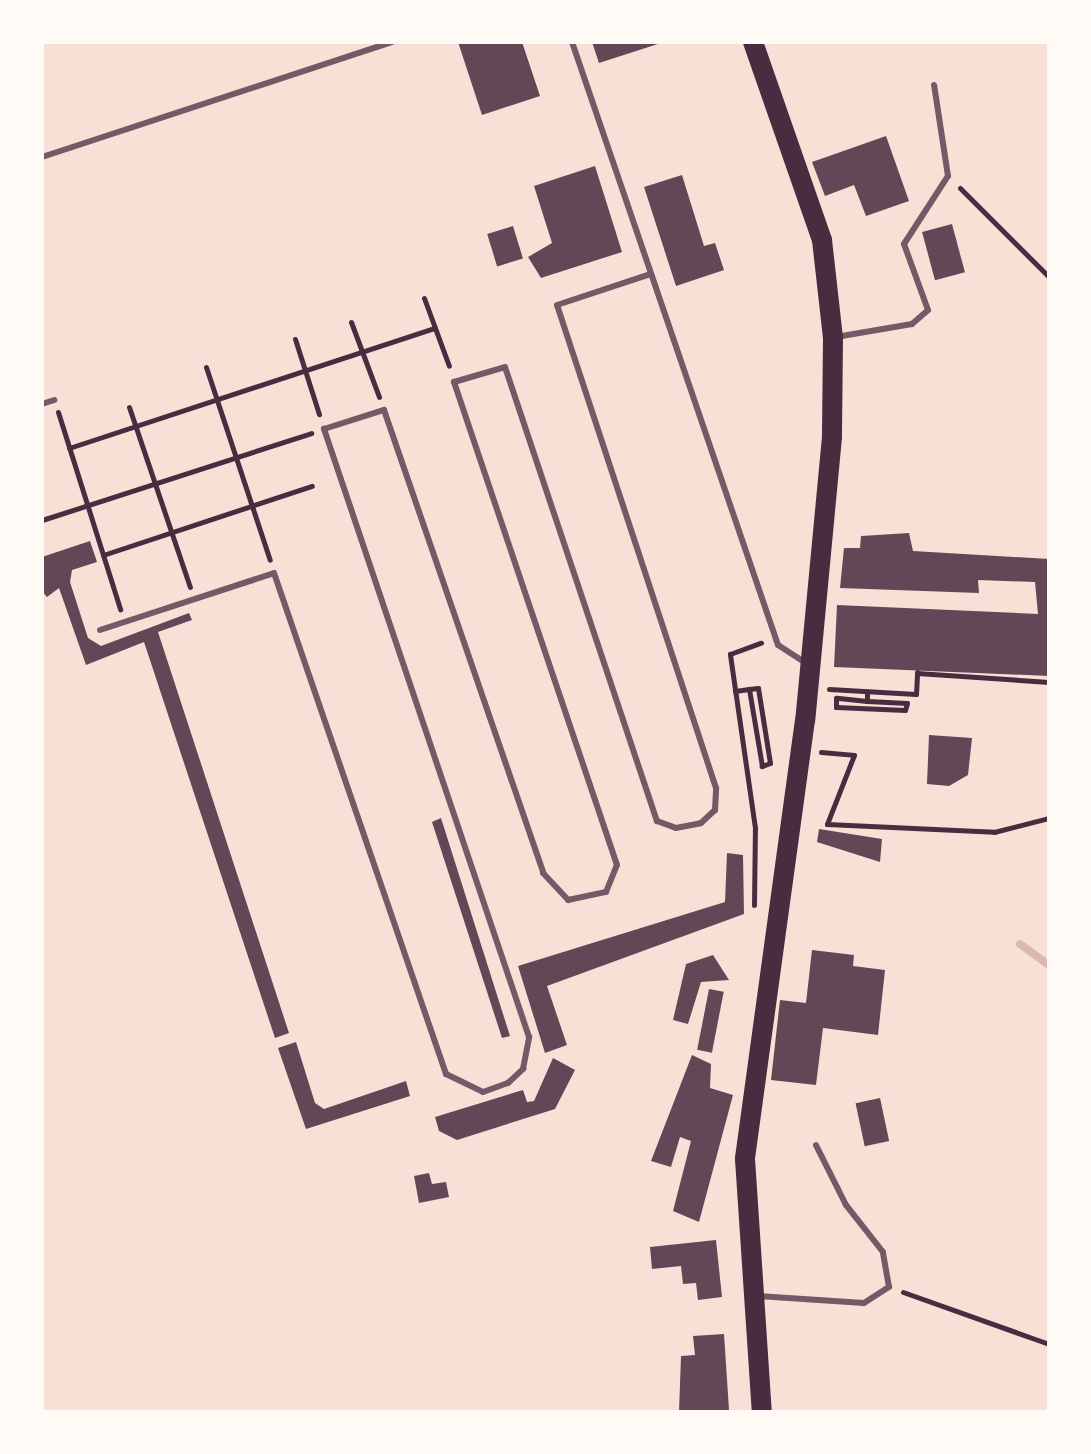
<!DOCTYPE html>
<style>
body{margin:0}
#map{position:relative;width:1091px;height:1454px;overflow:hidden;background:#f7e1d7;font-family:"DM Sans",sans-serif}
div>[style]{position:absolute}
.stream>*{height:8px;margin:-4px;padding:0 4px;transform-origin:4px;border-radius:4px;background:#dcb8b0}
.building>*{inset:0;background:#644757;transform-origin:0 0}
.path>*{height:5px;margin:-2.5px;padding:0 2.5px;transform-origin:2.5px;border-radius:2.5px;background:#4a2c40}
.service>*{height:6px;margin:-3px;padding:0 3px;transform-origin:3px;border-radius:3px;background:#755966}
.primary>*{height:20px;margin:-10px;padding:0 10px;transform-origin:10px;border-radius:10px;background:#4a2c40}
span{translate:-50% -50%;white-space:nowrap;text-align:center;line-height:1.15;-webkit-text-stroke:7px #fffaf5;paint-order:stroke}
.frame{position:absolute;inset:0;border:44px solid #fffaf5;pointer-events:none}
</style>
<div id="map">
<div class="stream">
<i style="left:1020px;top:944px;width:36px;rotate:36deg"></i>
</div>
<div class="building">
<i style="clip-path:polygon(458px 42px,522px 42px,540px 96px,482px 115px)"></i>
<i style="clip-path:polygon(592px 42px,661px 42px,661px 43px,599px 63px)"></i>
<i style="clip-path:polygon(886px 136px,909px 201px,866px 216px,854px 185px,825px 196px,812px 162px)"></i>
<i style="clip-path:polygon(595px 166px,622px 252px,541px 278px,528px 257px,552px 243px,534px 186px)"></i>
<i style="clip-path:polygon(682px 175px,704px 246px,715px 243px,724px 270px,676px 286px,644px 187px)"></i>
<i style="left:952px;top:224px;width:50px;height:31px;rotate:75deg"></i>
<i style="left:513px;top:226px;width:34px;height:27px;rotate:73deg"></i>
<i style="clip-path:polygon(909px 533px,913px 551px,1049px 559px,1049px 676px,834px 667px,837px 605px,1038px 614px,1035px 582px,978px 580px,979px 593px,840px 588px,844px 548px,860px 548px,861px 536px)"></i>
<i style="clip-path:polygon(90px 541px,97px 562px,72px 570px,70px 582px,88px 638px,101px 646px,189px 613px,192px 620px,158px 632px,289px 1033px,275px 1038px,144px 642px,86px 665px,59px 588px,47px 597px,42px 591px,42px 557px)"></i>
<i style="clip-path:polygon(929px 735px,972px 738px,968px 775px,949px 786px,927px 784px)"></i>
<i style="clip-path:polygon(441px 818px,510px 1036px,502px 1038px,432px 822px)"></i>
<i style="clip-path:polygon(819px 829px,882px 839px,880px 862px,817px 842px)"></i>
<i style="clip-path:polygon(727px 853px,743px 855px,744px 914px,547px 986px,567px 1045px,545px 1053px,518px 966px,725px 902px)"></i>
<i style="clip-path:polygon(812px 950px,854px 955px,853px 966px,885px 970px,878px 1035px,823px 1028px,816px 1085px,771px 1080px,780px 1000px,806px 1003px)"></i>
<i style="clip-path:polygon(713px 955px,729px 980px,701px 982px,688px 1024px,673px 1020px,686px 964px)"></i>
<i style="left:709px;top:989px;width:15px;height:62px;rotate:11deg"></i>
<i style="clip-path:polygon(296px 1042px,315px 1103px,324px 1109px,406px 1081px,410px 1096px,306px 1129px,278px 1048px)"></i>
<i style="clip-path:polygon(692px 1055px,711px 1064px,710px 1088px,733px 1095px,699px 1222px,673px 1211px,691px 1141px,680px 1137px,671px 1167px,651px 1161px)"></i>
<i style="clip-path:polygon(553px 1058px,575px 1070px,555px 1109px,457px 1140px,439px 1131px,435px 1117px,523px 1090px,527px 1102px,534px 1101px)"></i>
<i style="left:880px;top:1098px;width:44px;height:25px;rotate:78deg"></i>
<i style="clip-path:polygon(429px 1173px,432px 1184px,446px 1182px,449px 1197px,419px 1203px,414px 1176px)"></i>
<i style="clip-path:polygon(716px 1240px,722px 1297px,698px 1300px,696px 1283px,683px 1284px,681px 1266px,652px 1269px,650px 1247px)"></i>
<i style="clip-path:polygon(724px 1334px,729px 1410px,679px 1412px,681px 1356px,695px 1355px,693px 1336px)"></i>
</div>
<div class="path">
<i style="left:960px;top:188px;width:126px;rotate:45deg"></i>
<i style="left:424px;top:298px;width:72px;rotate:69.8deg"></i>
<i style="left:351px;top:322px;width:80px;rotate:69.5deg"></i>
<i style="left:295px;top:339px;width:79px;rotate:72.3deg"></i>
<i style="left:206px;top:367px;width:203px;rotate:71.7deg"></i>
<i style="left:129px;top:407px;width:190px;rotate:71.3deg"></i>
<i style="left:58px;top:412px;width:207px;rotate:72.5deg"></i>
<i style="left:69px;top:448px;width:385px;rotate:-18.2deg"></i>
<i style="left:42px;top:520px;width:283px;rotate:-17.9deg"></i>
<i style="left:103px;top:555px;width:220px;rotate:-18.3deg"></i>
<i style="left:917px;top:673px;width:132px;rotate:3.9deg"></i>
<i style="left:829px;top:689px;width:87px;rotate:3.3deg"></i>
<i style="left:916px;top:694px;width:22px;rotate:-87deg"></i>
<i style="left:735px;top:691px;width:14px;rotate:-8deg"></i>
<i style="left:749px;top:689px;width:9px;rotate:-6deg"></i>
<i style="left:758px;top:688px;width:76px;rotate:80.9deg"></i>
<i style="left:770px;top:763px;width:9px;rotate:159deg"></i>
<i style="left:762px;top:766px;width:78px;rotate:-99.6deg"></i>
<i style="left:867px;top:701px;width:31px;rotate:-174deg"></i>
<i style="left:836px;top:698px;width:9px;rotate:90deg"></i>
<i style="left:836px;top:707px;width:69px;rotate:2.5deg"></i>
<i style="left:905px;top:710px;width:7px;rotate:-74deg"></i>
<i style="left:907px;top:703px;width:40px;rotate:-177.1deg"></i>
<i style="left:867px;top:701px;width:9px;rotate:-90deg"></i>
<i style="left:821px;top:752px;width:33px;rotate:5deg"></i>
<i style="left:854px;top:755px;width:74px;rotate:111.4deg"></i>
<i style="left:827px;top:824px;width:167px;rotate:2.7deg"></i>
<i style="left:994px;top:832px;width:57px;rotate:-14.3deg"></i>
<i style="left:754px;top:905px;width:77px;rotate:-89.3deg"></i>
<i style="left:755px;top:828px;width:176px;rotate:-98.2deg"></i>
<i style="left:730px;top:654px;width:33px;rotate:-20deg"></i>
<i style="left:903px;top:1292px;width:155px;rotate:19.6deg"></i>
</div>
<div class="service">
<i style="left:572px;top:42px;width:637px;rotate:71.14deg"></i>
<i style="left:778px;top:645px;width:35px;rotate:33deg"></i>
<i style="left:42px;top:157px;width:368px;rotate:-18.2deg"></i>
<i style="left:836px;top:337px;width:77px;rotate:-9.7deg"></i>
<i style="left:912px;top:324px;width:21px;rotate:-41deg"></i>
<i style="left:928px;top:310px;width:70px;rotate:-110deg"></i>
<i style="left:904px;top:244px;width:81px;rotate:-57.1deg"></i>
<i style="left:948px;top:176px;width:92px;rotate:-98.7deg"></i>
<i style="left:42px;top:404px;width:13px;rotate:-18deg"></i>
<i style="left:100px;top:630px;width:183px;rotate:-18.1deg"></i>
<i style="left:274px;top:573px;width:530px;rotate:71.05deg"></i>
<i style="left:446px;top:1074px;width:41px;rotate:25.9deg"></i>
<i style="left:483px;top:1092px;width:27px;rotate:-20deg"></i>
<i style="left:508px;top:1083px;width:21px;rotate:-43deg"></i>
<i style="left:523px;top:1069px;width:33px;rotate:-79deg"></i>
<i style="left:529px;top:1037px;width:642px;rotate:-108.63deg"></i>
<i style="left:324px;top:429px;width:63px;rotate:-17.6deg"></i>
<i style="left:384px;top:410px;width:490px;rotate:71deg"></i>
<i style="left:543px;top:873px;width:37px;rotate:47deg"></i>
<i style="left:568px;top:900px;width:39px;rotate:-12deg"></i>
<i style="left:606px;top:892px;width:29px;rotate:-68deg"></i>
<i style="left:617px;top:865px;width:510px;rotate:-108.65deg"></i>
<i style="left:454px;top:382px;width:53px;rotate:-16.4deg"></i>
<i style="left:505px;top:367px;width:479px;rotate:71.5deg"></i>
<i style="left:657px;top:821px;width:20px;rotate:20deg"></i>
<i style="left:676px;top:828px;width:25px;rotate:-11deg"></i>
<i style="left:701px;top:823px;width:19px;rotate:-43deg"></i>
<i style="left:715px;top:810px;width:22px;rotate:-87deg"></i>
<i style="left:716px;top:788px;width:508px;rotate:-108.22deg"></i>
<i style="left:557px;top:305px;width:99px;rotate:-18.3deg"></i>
<i style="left:759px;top:1296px;width:105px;rotate:3.8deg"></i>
<i style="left:864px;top:1303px;width:30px;rotate:-33deg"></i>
<i style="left:889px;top:1287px;width:36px;rotate:-100deg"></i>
<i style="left:883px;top:1252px;width:60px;rotate:-128.2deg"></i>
<i style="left:846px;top:1205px;width:67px;rotate:-116.6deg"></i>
</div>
<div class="primary">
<i style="left:753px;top:42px;width:210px;rotate:70.8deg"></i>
<i style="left:822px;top:240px;width:99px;rotate:83.6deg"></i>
<i style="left:833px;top:338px;width:99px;rotate:90.6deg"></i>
<i style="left:832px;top:437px;width:284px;rotate:95.4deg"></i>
<i style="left:805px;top:720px;width:443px;rotate:97.8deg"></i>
<i style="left:745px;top:1159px;width:254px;rotate:86.2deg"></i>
</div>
<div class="frame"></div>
</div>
